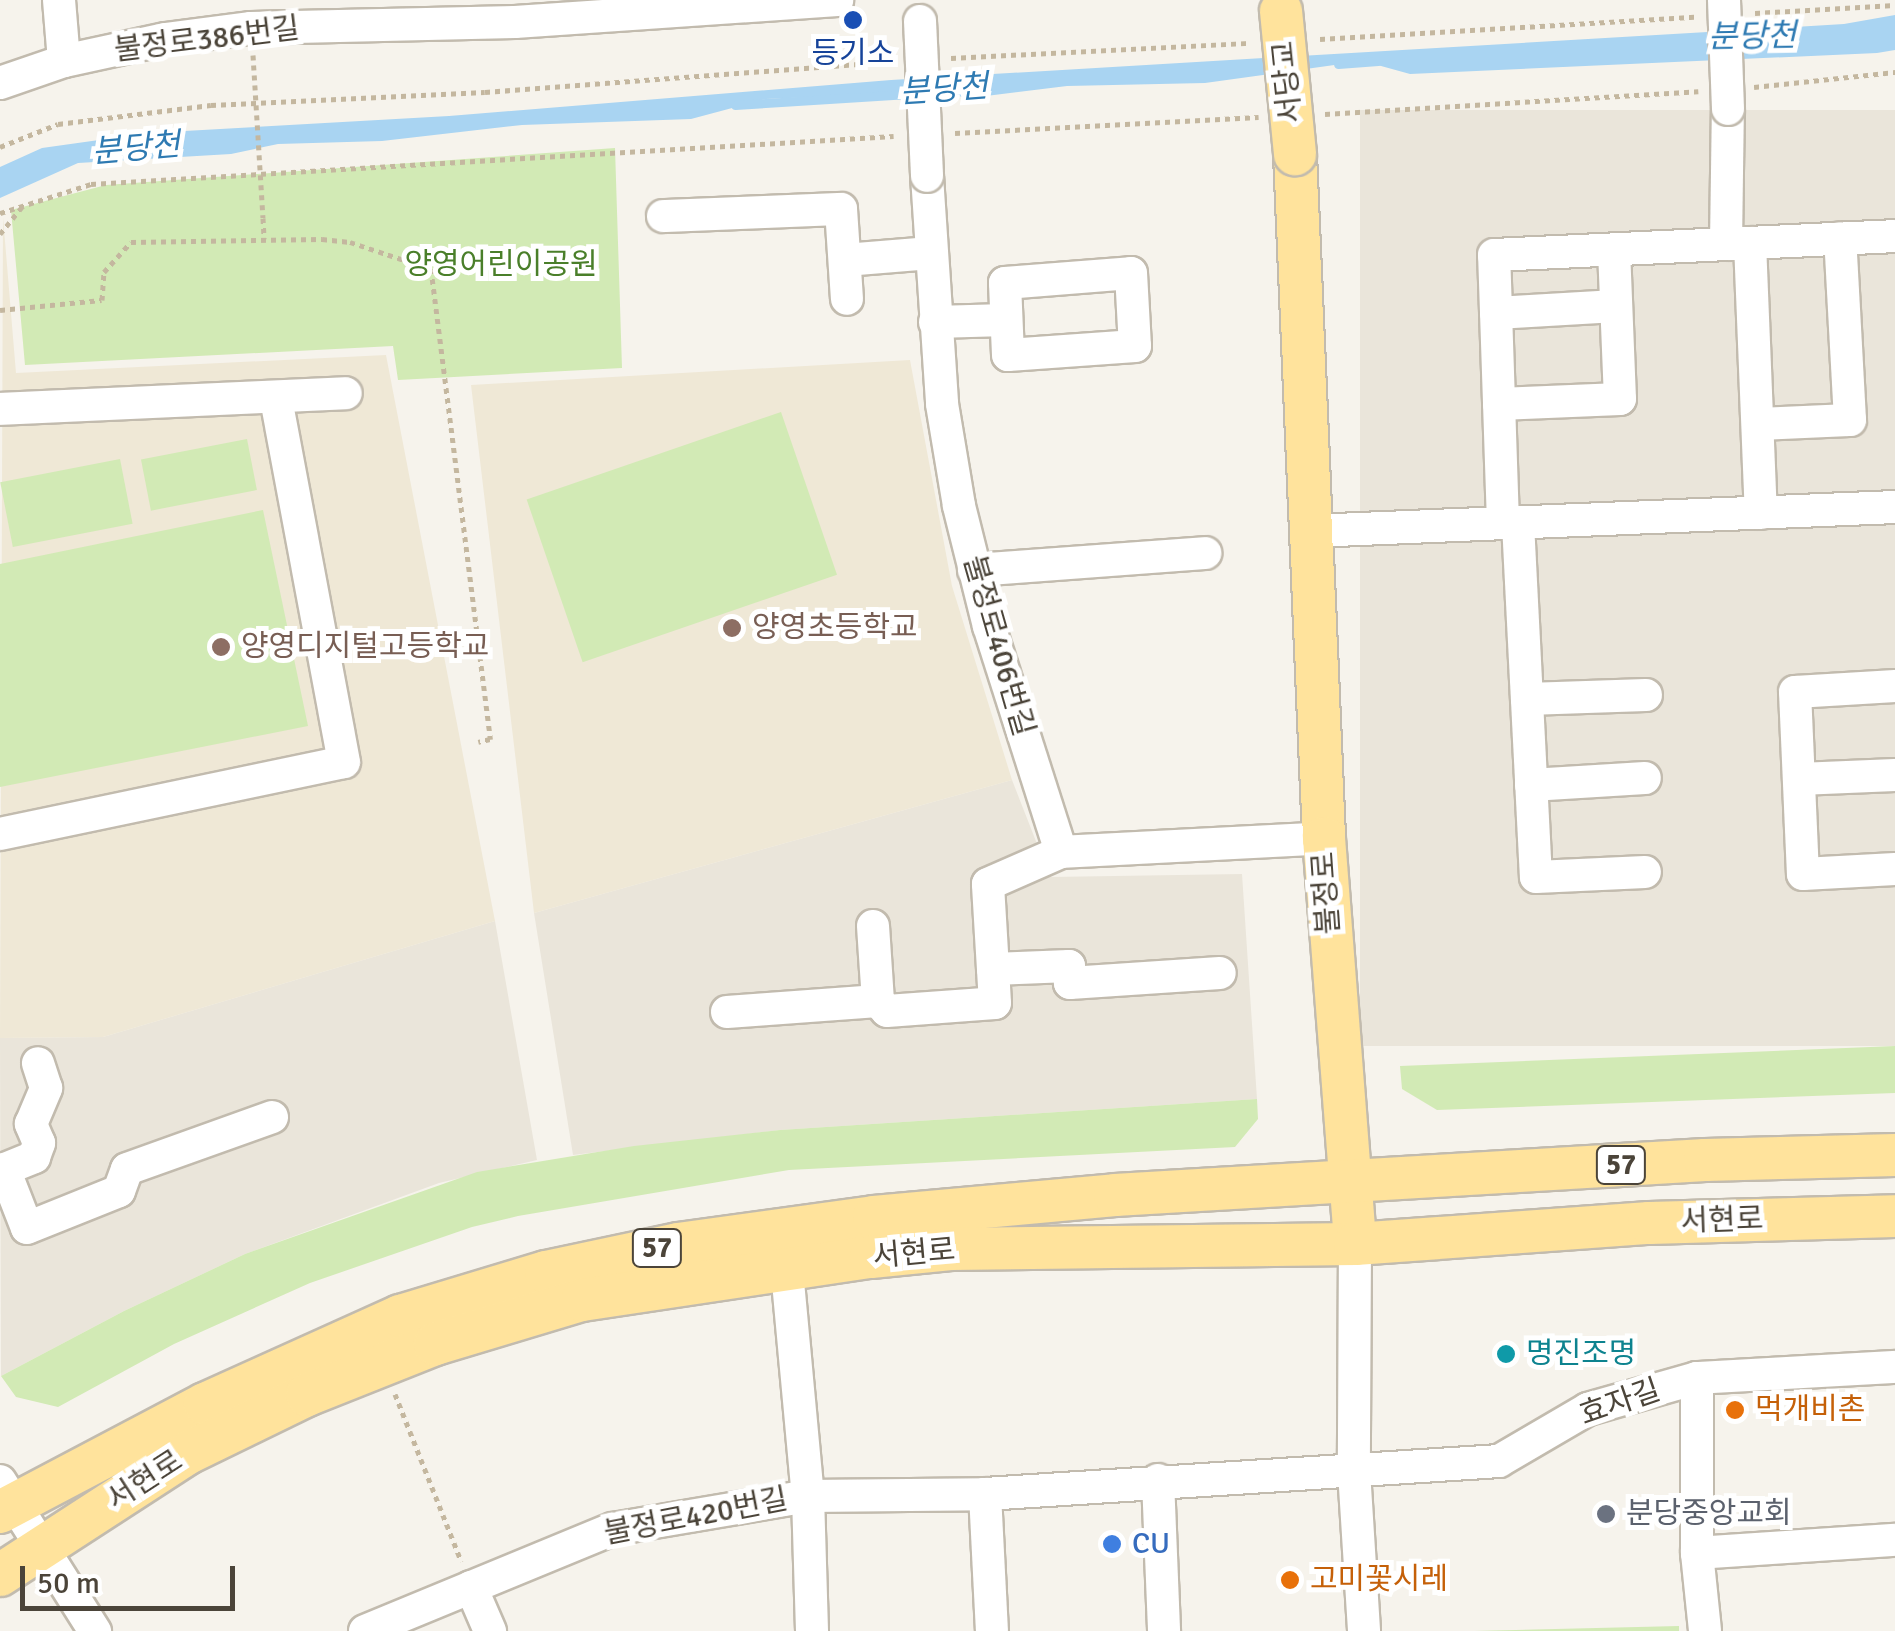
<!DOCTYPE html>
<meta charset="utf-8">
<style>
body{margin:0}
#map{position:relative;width:1895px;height:1631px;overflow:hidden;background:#f6f3ec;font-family:Signika,"Noto Sans KR",sans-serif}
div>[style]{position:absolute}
.residential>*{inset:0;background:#eae5da;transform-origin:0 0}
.education>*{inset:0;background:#efe8d6}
.green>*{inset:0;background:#d2eab5;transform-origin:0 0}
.water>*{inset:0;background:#a9d4f2}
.stream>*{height:9px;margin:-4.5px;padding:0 4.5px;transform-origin:4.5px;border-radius:4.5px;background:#a9d4f2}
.path>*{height:5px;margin-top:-2.5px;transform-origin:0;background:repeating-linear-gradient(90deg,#c4b79f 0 5px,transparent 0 10px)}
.roads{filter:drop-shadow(2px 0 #c2bbae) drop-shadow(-2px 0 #c2bbae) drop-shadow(0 2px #c2bbae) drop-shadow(0 -2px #c2bbae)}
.minor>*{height:32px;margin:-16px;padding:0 16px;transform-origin:16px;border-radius:16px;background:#fff}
.major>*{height:42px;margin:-21px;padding:0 21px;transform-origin:21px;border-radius:21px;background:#ffe39c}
.path-bridge>*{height:5px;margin-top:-2.5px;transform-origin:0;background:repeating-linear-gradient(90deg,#c4b79f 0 5px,transparent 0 10px)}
.bridges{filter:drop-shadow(2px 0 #c2bbae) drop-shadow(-2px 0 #c2bbae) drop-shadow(0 2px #c2bbae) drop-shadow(0 -2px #c2bbae)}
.minor-bridge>*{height:32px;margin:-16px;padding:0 16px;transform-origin:16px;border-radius:16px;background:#fff}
.major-bridge>*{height:42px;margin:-21px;padding:0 21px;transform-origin:21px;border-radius:21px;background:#ffe39c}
.dots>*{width:28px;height:28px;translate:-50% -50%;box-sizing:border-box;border:5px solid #fff;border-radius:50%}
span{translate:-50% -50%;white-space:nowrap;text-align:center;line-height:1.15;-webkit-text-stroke:10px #fff;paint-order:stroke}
.shield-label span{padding:2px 8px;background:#fff;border:2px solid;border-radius:8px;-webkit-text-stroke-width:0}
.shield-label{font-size:28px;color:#4b4439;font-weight:700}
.street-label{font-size:30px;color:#4b4439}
.transit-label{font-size:30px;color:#164399}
.park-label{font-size:30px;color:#4a7f2a}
.education-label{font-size:30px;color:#785e54}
.left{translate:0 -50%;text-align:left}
.culture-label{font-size:30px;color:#0d838f}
.food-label{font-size:30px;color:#c56008}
.worship-label{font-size:30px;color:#5b616d}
.shop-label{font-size:30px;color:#366cbe}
.water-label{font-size:32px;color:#2e7ab2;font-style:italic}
.scale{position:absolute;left:20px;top:1566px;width:215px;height:45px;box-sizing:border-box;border:5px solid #4b4439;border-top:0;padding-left:12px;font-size:30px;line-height:35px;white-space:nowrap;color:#4b4439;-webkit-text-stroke:8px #fff;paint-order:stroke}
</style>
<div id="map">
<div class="residential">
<i style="left:1895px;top:110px;width:936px;height:535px;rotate:90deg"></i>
<i style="clip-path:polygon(1012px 780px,1050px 877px,1242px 874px,1257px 1099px,780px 1130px,573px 1155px,534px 913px)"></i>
<i style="clip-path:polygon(495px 921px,537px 1160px,439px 1183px,245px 1254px,124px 1311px,1px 1376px,0 1038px,103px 1037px)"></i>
</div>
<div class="education">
<i style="clip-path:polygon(3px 217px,16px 373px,386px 355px,495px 921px,103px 1037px,0 1038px)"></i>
<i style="clip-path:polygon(910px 360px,952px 586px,1012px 780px,534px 913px,471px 385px)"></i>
</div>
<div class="green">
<i style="clip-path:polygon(615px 148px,622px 368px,398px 380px,393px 346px,25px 365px,11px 210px,106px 185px)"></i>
<i style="left:781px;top:412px;width:172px;height:269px;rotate:71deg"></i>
<i style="left:247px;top:439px;width:52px;height:108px;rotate:79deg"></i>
<i style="left:120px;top:459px;width:66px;height:122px;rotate:79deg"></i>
<i style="clip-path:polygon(263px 510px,308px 726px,0 787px,0 564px)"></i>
<i style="clip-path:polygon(1895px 1046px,1895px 1093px,1437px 1110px,1402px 1089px,1400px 1066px)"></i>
<i style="clip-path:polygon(1257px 1099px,1258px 1119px,1235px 1147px,789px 1170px,518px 1216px,472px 1227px,310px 1283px,174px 1344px,58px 1407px,16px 1397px,1px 1376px,124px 1311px,245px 1254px,477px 1172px,634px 1146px,780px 1130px)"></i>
<i style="clip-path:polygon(1679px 1626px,1679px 1631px,1474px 1631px)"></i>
</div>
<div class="water">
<i style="clip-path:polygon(1895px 15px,1895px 50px,1877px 53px,1410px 74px,1363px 61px,1205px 83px,1067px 86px,978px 97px,888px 94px,766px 99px,691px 119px,522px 125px,382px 141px,278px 144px,231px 154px,78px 163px,0 198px,0 167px,42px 148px,149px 133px,449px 116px,891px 80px,1844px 24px)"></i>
</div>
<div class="stream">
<i style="left:1338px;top:64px;width:40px;rotate:-4.3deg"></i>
<i style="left:735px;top:105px;width:174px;rotate:-3.6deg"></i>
</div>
<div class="path">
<i style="left:1755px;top:13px;width:140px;rotate:-3.3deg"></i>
<i style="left:1320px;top:39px;width:375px;rotate:-3.4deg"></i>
<i style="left:951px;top:58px;width:299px;rotate:-2.9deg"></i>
<i style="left:1754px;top:87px;width:142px;rotate:-6.1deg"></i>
<i style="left:1325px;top:114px;width:374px;rotate:-3.5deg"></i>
<i style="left:955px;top:133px;width:304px;rotate:-3deg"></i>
<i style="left:0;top:147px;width:62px;rotate:-21.6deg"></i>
<i style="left:58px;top:124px;width:154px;rotate:-7.1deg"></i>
<i style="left:211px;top:105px;width:274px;rotate:-2.7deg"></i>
<i style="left:485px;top:92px;width:411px;rotate:-4.3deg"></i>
<i style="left:0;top:213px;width:96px;rotate:-17.7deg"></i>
<i style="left:91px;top:184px;width:804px;rotate:-3.42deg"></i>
<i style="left:263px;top:218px;width:21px;rotate:87deg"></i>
<i style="left:0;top:234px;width:38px;rotate:-51deg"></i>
<i style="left:0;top:310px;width:102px;rotate:-5.6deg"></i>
<i style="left:102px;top:300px;width:28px;rotate:-86deg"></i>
<i style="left:104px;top:272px;width:40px;rotate:-48deg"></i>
<i style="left:131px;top:242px;width:191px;rotate:-0.9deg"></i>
<i style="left:322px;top:239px;width:28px;rotate:6deg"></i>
<i style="left:350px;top:242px;width:85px;rotate:18.4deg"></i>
<i style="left:431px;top:269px;width:474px;rotate:82.8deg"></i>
<i style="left:490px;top:739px;width:12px;rotate:166deg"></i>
<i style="left:395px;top:1394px;width:180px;rotate:68.4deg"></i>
</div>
<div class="roads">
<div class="minor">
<i style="left:59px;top:0;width:61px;rotate:85.3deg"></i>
<i style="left:0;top:83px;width:68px;rotate:-19deg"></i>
<i style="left:64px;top:61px;width:103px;rotate:-12.3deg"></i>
<i style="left:165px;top:39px;width:87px;rotate:-7.3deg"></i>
<i style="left:251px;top:28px;width:264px;rotate:-1.3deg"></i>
<i style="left:515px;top:22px;width:323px;rotate:-3.9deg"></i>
<i style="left:927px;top:176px;width:228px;rotate:86.2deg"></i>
<i style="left:942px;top:404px;width:103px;rotate:80.5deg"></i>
<i style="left:959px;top:506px;width:124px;rotate:76deg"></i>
<i style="left:989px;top:626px;width:237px;rotate:72.3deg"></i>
<i style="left:1061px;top:852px;width:263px;rotate:-3deg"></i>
<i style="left:663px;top:216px;width:178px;rotate:-2.3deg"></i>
<i style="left:841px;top:209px;width:90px;rotate:86.2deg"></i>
<i style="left:1750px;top:243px;width:270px;rotate:87.7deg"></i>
<i style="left:1726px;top:244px;width:135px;rotate:-89.2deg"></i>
<i style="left:845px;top:260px;width:86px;rotate:-4.7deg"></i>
<i style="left:1131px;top:273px;width:73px;rotate:86.9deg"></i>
<i style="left:1135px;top:346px;width:127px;rotate:175.9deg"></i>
<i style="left:1008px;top:355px;width:72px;rotate:-92.4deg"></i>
<i style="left:1005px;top:283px;width:126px;rotate:-4.5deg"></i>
<i style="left:1496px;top:313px;width:120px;rotate:-3.3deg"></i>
<i style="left:935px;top:322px;width:71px;rotate:-1.6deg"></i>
<i style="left:1499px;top:404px;width:121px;rotate:-2.4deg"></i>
<i style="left:1620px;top:399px;width:149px;rotate:-92.3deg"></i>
<i style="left:0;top:409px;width:346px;rotate:-2.6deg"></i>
<i style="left:1758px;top:424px;width:92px;rotate:-2.5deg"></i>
<i style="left:1850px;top:420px;width:182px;rotate:-93.1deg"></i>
<i style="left:1503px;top:523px;width:268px;rotate:-91.9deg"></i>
<i style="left:1494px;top:255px;width:401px;rotate:-2.7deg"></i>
<i style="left:1518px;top:523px;width:354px;rotate:87.1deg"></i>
<i style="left:1536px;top:877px;width:109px;rotate:-2.6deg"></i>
<i style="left:1311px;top:531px;width:584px;rotate:-2.35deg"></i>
<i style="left:974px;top:570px;width:232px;rotate:-4.2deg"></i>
<i style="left:1895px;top:686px;width:100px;rotate:176.6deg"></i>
<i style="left:1795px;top:692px;width:182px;rotate:87.5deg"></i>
<i style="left:1803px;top:874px;width:92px;rotate:-3.1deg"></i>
<i style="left:1527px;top:699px;width:119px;rotate:-1.9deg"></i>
<i style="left:1799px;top:779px;width:96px;rotate:-2.4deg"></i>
<i style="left:1531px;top:785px;width:114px;rotate:-3.5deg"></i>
<i style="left:0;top:834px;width:351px;rotate:-11.8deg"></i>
<i style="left:344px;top:762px;width:371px;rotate:-100.6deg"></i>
<i style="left:873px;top:926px;width:75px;rotate:86.2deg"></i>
<i style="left:993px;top:969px;width:76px;rotate:-2.3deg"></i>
<i style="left:1069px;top:966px;width:17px;rotate:87deg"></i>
<i style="left:1070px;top:983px;width:150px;rotate:-3.8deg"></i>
<i style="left:727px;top:1012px;width:151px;rotate:-4.2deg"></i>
<i style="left:878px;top:1001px;width:13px;rotate:48deg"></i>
<i style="left:887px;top:1011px;width:108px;rotate:-4.2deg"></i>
<i style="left:995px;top:1003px;width:119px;rotate:-93.4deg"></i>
<i style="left:988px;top:884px;width:80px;rotate:-23.7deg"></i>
<i style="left:4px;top:1169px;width:63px;rotate:68.7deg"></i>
<i style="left:27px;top:1228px;width:99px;rotate:-21.9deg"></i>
<i style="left:119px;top:1191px;width:23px;rotate:-70deg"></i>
<i style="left:127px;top:1169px;width:154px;rotate:-19.7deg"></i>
<i style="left:0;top:1171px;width:37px;rotate:-22deg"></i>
<i style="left:34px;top:1157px;width:15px;rotate:-70deg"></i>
<i style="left:39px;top:1143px;width:21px;rotate:-113deg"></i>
<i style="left:31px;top:1124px;width:39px;rotate:-67deg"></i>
<i style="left:46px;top:1088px;width:26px;rotate:-108deg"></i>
<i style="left:1355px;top:1244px;width:227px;rotate:90.3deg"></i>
<i style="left:1354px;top:1471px;width:160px;rotate:86.4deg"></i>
<i style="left:787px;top:1271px;width:226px;rotate:84.7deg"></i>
<i style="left:808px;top:1496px;width:135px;rotate:88.3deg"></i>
<i style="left:1697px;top:1378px;width:175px;rotate:90deg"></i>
<i style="left:1697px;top:1553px;width:78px;rotate:84.1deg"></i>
<i style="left:1158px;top:1480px;width:151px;rotate:87.7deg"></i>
<i style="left:0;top:1481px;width:178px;rotate:57.7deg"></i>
<i style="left:985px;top:1494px;width:137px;rotate:87.1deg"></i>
<i style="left:1697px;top:1553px;width:198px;rotate:-3.8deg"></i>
<i style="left:471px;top:1587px;width:48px;rotate:66.6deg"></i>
<i style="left:365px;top:1631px;width:268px;rotate:-22.4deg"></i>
<i style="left:613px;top:1529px;width:198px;rotate:-9.6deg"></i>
<i style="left:808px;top:1496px;width:177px;rotate:-0.6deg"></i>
<i style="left:985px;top:1494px;width:515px;rotate:-3.67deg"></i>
<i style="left:1499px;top:1461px;width:103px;rotate:-30.3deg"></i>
<i style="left:1588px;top:1409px;width:113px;rotate:-15.9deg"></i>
<i style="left:1697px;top:1378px;width:198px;rotate:-3.2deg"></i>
</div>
<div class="major">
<i style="left:1295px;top:154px;width:685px;rotate:87.57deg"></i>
<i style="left:1324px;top:838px;width:407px;rotate:85.6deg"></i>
<i style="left:0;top:1512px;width:232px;rotate:-27.8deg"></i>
<i style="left:205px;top:1404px;width:214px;rotate:-24.3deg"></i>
<i style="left:400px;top:1316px;width:152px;rotate:-16.8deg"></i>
<i style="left:546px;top:1272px;width:135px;rotate:-12deg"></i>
<i style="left:678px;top:1244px;width:198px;rotate:-7.8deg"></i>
<i style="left:874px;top:1217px;width:242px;rotate:-5.2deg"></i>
<i style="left:1115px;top:1195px;width:591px;rotate:-3.39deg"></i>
<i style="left:1705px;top:1160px;width:190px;rotate:-1.5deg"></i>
<i style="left:0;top:1575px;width:222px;rotate:-33deg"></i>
<i style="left:186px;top:1454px;width:135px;rotate:-26deg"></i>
<i style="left:307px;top:1395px;width:138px;rotate:-21.7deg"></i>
<i style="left:435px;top:1344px;width:153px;rotate:-16.7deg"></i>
<i style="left:582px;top:1300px;width:292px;rotate:-8.5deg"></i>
<i style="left:871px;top:1257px;width:80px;rotate:-5.7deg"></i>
<i style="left:951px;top:1249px;width:404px;rotate:-0.7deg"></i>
<i style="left:1355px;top:1244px;width:295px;rotate:-4.1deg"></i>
<i style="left:1649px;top:1223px;width:246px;rotate:-1.6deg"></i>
</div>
</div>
<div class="path-bridge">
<i style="left:253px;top:55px;width:163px;rotate:86.5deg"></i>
</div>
<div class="bridges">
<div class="minor-bridge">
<i style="left:1724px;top:0;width:109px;rotate:87.9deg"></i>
<i style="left:920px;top:21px;width:155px;rotate:87.4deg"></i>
</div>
<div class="major-bridge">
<i style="left:1281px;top:11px;width:144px;rotate:84.4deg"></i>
</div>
</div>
<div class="dots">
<i style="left:853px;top:20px;background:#1a4fb4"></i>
<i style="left:732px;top:628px;background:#8d6e63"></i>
<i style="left:221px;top:647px;background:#8d6e63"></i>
<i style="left:1506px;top:1354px;background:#0f9aa8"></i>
<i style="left:1735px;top:1410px;background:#e8710a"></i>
<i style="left:1606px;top:1514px;background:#6b7280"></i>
<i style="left:1112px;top:1544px;background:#3f7fe0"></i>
<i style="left:1290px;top:1580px;background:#e8710a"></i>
</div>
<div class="shield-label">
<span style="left:1621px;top:1165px">57</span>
<span style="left:657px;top:1248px">57</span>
</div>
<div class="street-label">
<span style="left:207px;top:40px;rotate:-7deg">불정로386번길</span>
<span style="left:1288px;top:82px;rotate:-96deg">서당교</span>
<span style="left:998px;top:646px;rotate:74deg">불정로406번길</span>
<span style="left:1327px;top:893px;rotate:-94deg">불정로</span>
<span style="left:1722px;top:1221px;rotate:-2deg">서현로</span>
<span style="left:914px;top:1254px;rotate:-5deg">서현로</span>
<span style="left:1620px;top:1403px;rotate:-19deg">효자길</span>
<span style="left:145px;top:1481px;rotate:-33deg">서현로</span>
<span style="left:696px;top:1517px;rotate:-11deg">불정로420번길</span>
</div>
<div class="transit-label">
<span style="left:853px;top:54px">등기소</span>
</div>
<div class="park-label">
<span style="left:501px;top:265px">양영어린이공원</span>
</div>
<div class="education-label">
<span class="left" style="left:752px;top:628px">양영초등학교</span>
<span class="left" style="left:241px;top:647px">양영디지털고등학교</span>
</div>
<div class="culture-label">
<span class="left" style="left:1526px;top:1354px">명진조명</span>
</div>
<div class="food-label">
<span class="left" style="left:1755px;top:1410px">먹개비촌</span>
<span class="left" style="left:1310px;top:1580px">고미꽃시레</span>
</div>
<div class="worship-label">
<span class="left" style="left:1626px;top:1514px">분당중앙교회</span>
</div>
<div class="shop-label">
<span class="left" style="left:1132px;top:1544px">CU</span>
</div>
<div class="water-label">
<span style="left:1752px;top:37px;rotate:-1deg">분당천</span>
<span style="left:944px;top:90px;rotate:-4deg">분당천</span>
<span style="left:136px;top:149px;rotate:-5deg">분당천</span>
</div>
<div class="scale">50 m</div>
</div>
